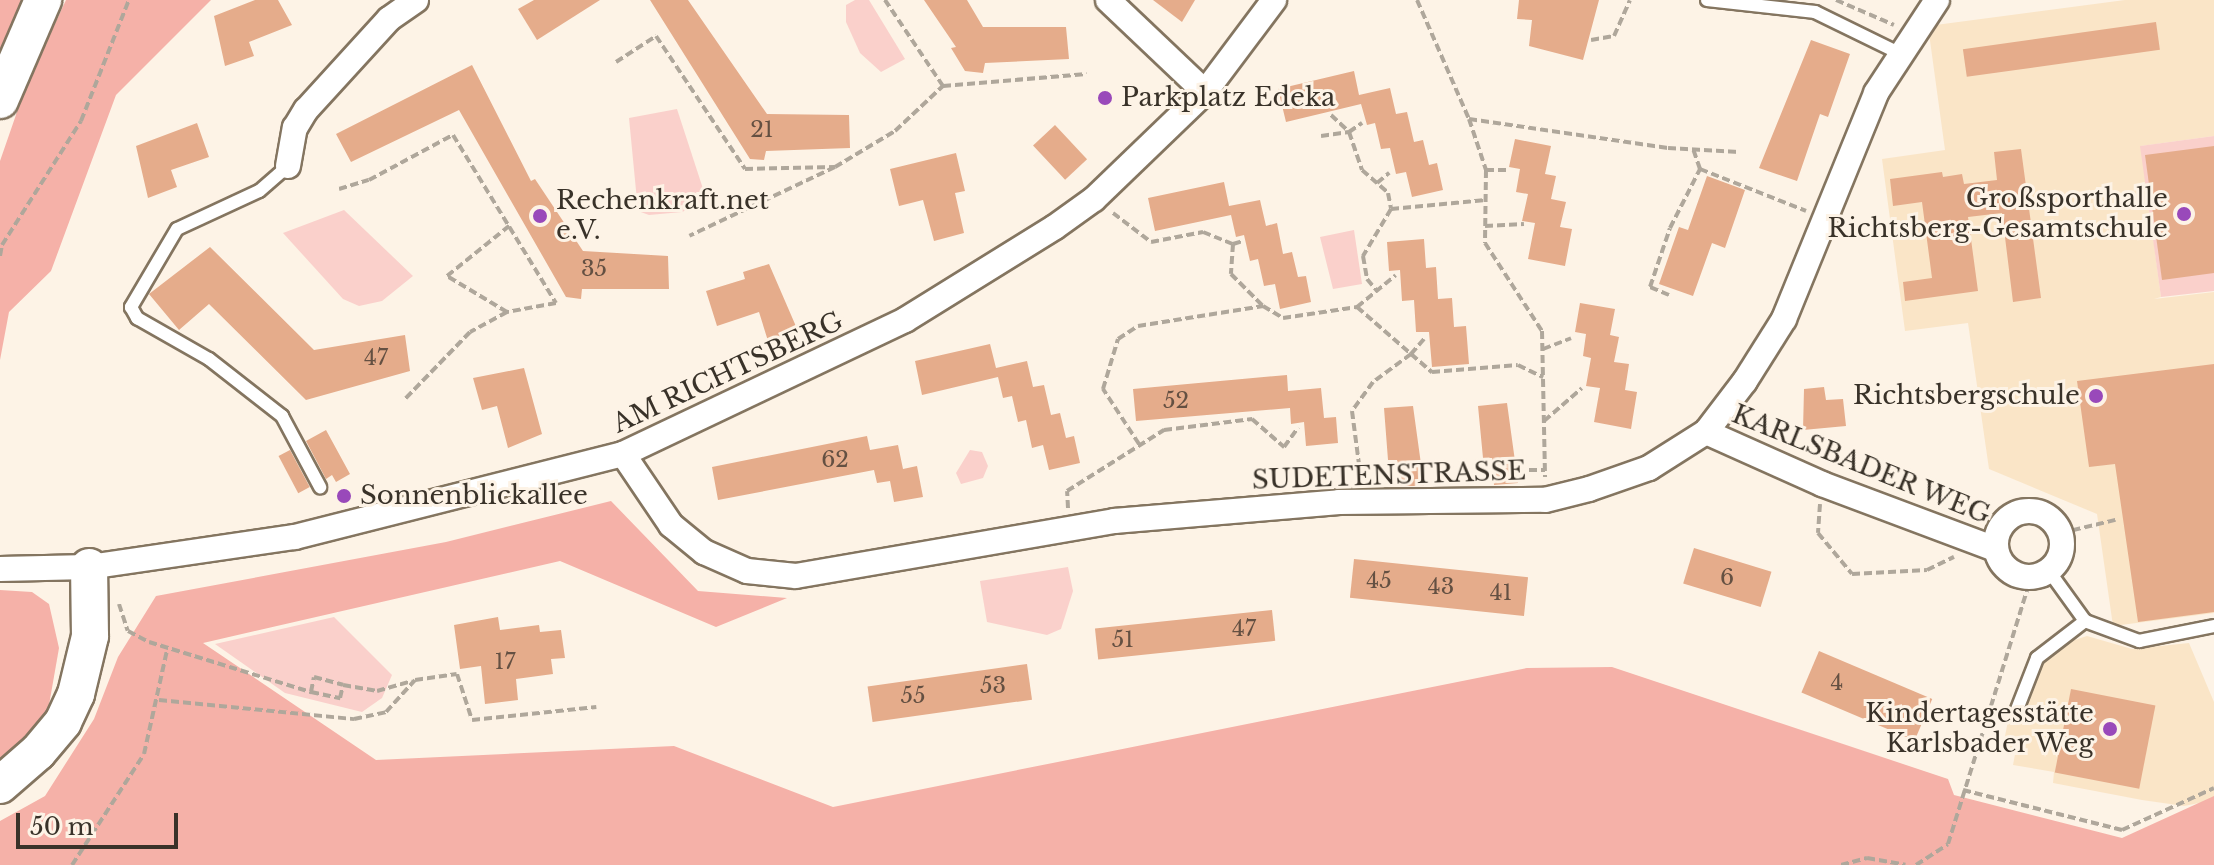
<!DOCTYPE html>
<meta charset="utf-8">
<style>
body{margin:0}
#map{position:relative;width:2214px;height:865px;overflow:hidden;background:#fdf3e6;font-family:"Libre Baskerville",serif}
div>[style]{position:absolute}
.built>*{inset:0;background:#fae5c7}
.green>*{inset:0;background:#fad0cb}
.forest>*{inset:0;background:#f5b1a8}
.building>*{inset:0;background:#e5ac8b;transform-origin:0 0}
.path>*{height:4px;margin-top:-2px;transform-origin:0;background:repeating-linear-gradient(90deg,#afa79b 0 8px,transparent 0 12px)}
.roads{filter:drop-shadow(2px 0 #847560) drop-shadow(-2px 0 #847560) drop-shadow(0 2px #847560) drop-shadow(0 -2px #847560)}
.service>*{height:12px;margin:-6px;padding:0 6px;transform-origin:6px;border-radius:6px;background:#fff}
.minor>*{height:24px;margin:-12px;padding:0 12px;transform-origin:12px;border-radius:12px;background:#fff}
.minor>.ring{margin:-12px;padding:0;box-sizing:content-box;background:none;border:24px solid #fff;border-radius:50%}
.secondary>*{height:36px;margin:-18px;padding:0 18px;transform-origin:18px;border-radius:18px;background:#fff}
.dots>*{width:22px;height:22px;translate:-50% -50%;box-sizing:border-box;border:4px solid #fdf3e6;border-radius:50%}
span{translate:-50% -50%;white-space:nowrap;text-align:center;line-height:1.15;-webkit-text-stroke:6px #fdf3e6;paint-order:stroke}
.number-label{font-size:22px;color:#645042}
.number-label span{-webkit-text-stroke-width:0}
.poi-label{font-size:26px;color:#393229}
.left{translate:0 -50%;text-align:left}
.right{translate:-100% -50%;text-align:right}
.street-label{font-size:26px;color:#393229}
.scale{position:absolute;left:16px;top:813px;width:162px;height:36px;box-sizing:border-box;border:4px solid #393229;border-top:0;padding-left:10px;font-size:24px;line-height:28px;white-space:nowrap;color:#393229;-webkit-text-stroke:6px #fdf3e6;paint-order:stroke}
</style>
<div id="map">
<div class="built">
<i style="clip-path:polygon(2125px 0,2214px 0,2214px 136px,2141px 146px,2161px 297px,2154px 299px,2214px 292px,2214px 613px,2113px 626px,2097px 514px,1989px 469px,1968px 323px,1905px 331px,1882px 159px,1945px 150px,1928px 26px)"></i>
<i style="clip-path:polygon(2087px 636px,2132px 649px,2189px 643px,2214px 702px,2214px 800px,2184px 806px,2142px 800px,2053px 783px,2054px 772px,2013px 765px,2016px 749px,2003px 746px,2010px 711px,2022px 712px,2032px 675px,2045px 657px,2065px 643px)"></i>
</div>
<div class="green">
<i style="clip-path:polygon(855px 0,869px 0,905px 59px,881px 72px,860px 53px,846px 22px,846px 5px)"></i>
<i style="clip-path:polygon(677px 109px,707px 201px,682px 212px,649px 215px,638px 211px,629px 118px)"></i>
<i style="clip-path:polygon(2214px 136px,2214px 291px,2161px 297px,2140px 146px)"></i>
<i style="clip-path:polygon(344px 210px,413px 276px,382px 301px,359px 306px,343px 299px,283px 233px)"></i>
<i style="clip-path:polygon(1354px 230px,1362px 284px,1333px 289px,1320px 237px)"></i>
<i style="clip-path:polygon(970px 450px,982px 452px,988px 466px,983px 478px,961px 484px,956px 473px)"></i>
<i style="clip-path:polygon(1068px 567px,1073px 591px,1061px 629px,1047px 635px,987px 622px,980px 581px)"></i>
<i style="clip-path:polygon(334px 617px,392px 675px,382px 698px,362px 712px,285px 693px,215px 644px)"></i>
</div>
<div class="forest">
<i style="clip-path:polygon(0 0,25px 0,0 59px)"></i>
<i style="clip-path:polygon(66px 0,211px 0,116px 95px,51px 271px,9px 312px,0 360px,0 161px,26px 86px)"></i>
<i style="clip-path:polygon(611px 501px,698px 591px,787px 598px,716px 627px,560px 561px,203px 643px,376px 760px,674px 746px,833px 807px,1527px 668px,1612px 667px,1948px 779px,1954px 795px,2122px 838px,2214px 796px,2214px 865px,0 865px,0 821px,45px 796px,94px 719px,118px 657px,156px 596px,446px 542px)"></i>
<i style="clip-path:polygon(0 590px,32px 592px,49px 604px,59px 648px,49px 705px,33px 736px,0 769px)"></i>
</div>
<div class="building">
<i style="clip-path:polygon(255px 0,278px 0,292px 25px,249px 42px,254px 56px,225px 66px,214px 16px)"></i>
<i style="clip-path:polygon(534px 0,600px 0,537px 40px,518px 9px)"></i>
<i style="clip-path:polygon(650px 0,688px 0,767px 114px,849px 115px,850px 148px,766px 151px,764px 160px,750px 159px)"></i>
<i style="clip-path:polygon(924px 0,967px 0,983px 27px,1066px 27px,1069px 59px,985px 63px,983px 73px,965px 71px,951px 48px,956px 47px)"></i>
<i style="clip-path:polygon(1153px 0,1195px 0,1182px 22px)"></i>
<i style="clip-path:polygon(1519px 0,1599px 0,1583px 60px,1529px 46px,1532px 20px,1517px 19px)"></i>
<i style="left:2156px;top:22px;width:28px;height:195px;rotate:82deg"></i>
<i style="clip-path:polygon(1811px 40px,1850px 54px,1828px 117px,1820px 114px,1797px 181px,1759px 168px)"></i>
<i style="clip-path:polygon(472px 65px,531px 181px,535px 179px,583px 251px,668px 256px,669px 289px,582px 289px,581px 299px,566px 297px,459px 110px,351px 162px,336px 134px)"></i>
<i style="clip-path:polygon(1354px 71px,1359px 95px,1390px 88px,1396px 114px,1407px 112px,1414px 142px,1423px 140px,1429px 165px,1437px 163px,1443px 190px,1412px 197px,1406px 172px,1396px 174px,1390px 148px,1381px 149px,1375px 123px,1367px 125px,1361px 104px,1286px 122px,1278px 89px)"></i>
<i style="clip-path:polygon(197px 123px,209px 157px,171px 170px,177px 187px,148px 198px,136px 146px)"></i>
<i style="left:1055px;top:125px;width:47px;height:30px;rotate:47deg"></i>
<i style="clip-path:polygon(1515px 139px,1551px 146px,1545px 174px,1556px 176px,1551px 199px,1566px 202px,1560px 227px,1572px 229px,1565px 266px,1528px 259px,1535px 223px,1522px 221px,1528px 194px,1516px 192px,1520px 169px,1509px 167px)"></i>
<i style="clip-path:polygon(2214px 146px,2214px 273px,2162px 280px,2145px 155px)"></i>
<i style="clip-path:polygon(2021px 149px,2041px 298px,2013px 302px,2002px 213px,1968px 217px,1978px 291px,1905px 301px,1903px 282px,1932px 278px,1922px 202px,1893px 206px,1890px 179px,1942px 172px,1943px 177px,1962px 174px,1964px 184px,1997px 180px,1994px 152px)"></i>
<i style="clip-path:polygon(956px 153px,965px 191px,955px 193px,964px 233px,934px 241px,923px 200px,899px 206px,890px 169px)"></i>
<i style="clip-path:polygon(1707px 176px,1745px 190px,1725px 248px,1712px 243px,1693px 296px,1659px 284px,1679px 227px,1688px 230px)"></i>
<i style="clip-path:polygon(1224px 182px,1229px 206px,1260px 200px,1266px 226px,1277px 223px,1283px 254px,1292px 252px,1298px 277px,1306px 276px,1311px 302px,1280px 309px,1275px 284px,1264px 286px,1258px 259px,1250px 261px,1244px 235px,1236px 237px,1231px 215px,1155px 231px,1148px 198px)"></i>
<i style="clip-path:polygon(1424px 239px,1426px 268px,1436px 267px,1438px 299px,1452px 298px,1454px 327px,1466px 326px,1469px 364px,1432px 367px,1429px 332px,1416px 332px,1414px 300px,1402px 301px,1400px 270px,1389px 271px,1387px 242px)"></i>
<i style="clip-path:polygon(210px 247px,314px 350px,405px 335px,410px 371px,306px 400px,209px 304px,179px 330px,149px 294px)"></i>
<i style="clip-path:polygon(769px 264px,798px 331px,768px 341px,759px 312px,717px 326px,706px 291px,745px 279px,743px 272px)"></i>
<i style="clip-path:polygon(1580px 303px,1615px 309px,1610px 335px,1619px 337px,1614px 362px,1629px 364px,1625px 390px,1637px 392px,1631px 429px,1594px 422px,1600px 388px,1586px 386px,1591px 358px,1583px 356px,1586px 334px,1575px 332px)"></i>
<i style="clip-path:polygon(990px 344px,996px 368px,1027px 361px,1033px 387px,1044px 385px,1051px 415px,1060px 413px,1066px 438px,1074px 436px,1080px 463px,1049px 470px,1043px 445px,1032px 448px,1026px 420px,1018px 422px,1012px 396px,1003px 398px,998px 377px,922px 395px,915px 361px)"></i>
<i style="clip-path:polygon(2214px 364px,2214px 612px,2138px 622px,2115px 464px,2089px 467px,2077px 381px)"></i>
<i style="clip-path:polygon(524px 368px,542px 434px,508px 448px,497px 406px,482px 410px,473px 378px)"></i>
<i style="clip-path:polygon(1287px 375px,1288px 391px,1321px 388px,1324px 418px,1336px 417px,1338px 443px,1306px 446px,1304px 422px,1291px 424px,1290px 408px,1136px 421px,1133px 389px)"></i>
<i style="clip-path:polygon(1824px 387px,1826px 400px,1843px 399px,1846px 426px,1803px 430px,1804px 389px)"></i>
<i style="clip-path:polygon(1507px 403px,1518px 483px,1494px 485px,1492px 458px,1483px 458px,1478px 406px)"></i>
<i style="clip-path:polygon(1413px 406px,1424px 486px,1400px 486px,1397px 460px,1388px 460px,1384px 408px)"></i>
<i style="clip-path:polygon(326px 430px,350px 474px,336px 482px,332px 475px,326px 479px,306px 441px)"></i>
<i style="clip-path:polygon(867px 436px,870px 450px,898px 445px,903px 469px,917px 466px,923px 497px,894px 502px,890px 481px,877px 483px,874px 470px,718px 500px,712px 467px)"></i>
<i style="left:290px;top:450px;width:42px;height:13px;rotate:62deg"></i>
<i style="left:1694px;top:548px;width:81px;height:37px;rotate:17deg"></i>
<i style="left:1354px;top:559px;width:175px;height:39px;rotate:6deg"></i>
<i style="left:1272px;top:610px;width:31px;height:178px;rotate:84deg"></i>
<i style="clip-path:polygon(498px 617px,500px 630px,539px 625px,540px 632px,561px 630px,565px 658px,551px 659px,553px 674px,516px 679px,518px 700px,485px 704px,481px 666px,460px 669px,454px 625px)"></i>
<i style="left:1819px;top:651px;width:123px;height:45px;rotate:23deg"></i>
<i style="left:1027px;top:664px;width:36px;height:161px;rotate:82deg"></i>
<i style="left:2071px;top:689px;width:86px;height:85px;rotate:11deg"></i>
</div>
<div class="path">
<i style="left:1417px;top:0;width:130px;rotate:66.4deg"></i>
<i style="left:1469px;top:119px;width:201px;rotate:8.3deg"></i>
<i style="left:1668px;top:148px;width:71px;rotate:3.2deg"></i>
<i style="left:1836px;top:0;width:63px;rotate:23.3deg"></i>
<i style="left:1591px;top:40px;width:23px;rotate:-10deg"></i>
<i style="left:1614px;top:36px;width:39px;rotate:-66deg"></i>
<i style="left:616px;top:62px;width:48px;rotate:-33deg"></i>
<i style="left:656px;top:36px;width:160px;rotate:56.2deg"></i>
<i style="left:745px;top:169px;width:90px;rotate:-1.3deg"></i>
<i style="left:835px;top:167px;width:161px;rotate:154.7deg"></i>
<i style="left:943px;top:86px;width:144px;rotate:-4.8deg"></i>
<i style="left:1331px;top:115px;width:25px;rotate:43deg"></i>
<i style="left:1349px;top:132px;width:16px;rotate:-35deg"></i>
<i style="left:1469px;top:119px;width:54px;rotate:71.6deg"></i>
<i style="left:1486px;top:170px;width:73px;rotate:90.8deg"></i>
<i style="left:1485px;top:243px;width:105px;rotate:57.1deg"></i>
<i style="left:1542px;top:331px;width:146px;rotate:88.8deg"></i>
<i style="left:1321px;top:136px;width:28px;rotate:-8deg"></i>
<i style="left:1349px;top:132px;width:40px;rotate:71.1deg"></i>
<i style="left:1362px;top:170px;width:35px;rotate:41deg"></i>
<i style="left:1388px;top:193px;width:16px;rotate:79deg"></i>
<i style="left:1391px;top:209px;width:55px;rotate:120.8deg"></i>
<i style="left:1363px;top:256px;width:23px;rotate:80deg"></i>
<i style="left:1367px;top:279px;width:16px;rotate:50deg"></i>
<i style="left:835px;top:167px;width:70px;rotate:-31deg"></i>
<i style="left:895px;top:131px;width:66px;rotate:-43.2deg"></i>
<i style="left:943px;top:86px;width:104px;rotate:-124deg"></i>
<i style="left:1700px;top:169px;width:114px;rotate:21.6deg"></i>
<i style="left:1486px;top:170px;width:24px"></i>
<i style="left:1377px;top:183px;width:16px;rotate:-40deg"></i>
<i style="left:339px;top:189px;width:31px;rotate:-17deg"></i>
<i style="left:369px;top:180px;width:95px;rotate:-28.2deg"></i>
<i style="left:453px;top:135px;width:197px;rotate:58.5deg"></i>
<i style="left:556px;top:303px;width:50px;rotate:169.6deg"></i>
<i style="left:507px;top:312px;width:42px;rotate:151.6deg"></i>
<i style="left:470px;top:332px;width:95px;rotate:134.1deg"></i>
<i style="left:1391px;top:209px;width:95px;rotate:-5.4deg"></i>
<i style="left:1113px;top:213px;width:48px;rotate:37.3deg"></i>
<i style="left:1151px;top:242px;width:53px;rotate:-10.9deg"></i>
<i style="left:1203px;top:232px;width:32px;rotate:22deg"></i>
<i style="left:1233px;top:244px;width:30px;rotate:94deg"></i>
<i style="left:1231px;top:274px;width:45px;rotate:45deg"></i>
<i style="left:1485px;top:226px;width:39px;rotate:-3deg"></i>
<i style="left:1233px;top:244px;width:10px;rotate:-17deg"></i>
<i style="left:0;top:256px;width:11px;rotate:-80deg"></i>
<i style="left:2px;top:245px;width:147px;rotate:-57.5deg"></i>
<i style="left:81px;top:121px;width:130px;rotate:-68.4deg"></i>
<i style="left:1669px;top:295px;width:21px;rotate:-157deg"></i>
<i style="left:1650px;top:287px;width:62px;rotate:-71.3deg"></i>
<i style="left:1670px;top:228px;width:66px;rotate:-63deg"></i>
<i style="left:1700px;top:169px;width:21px;rotate:-109deg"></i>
<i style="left:1357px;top:307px;width:50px;rotate:-39.4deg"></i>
<i style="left:507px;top:312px;width:70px;rotate:-149deg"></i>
<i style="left:447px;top:276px;width:80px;rotate:-38.9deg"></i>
<i style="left:1424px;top:339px;width:20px;rotate:131deg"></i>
<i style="left:1411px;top:354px;width:28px;rotate:41deg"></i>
<i style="left:1432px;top:372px;width:86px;rotate:-4.7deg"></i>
<i style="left:1518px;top:365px;width:28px;rotate:26deg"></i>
<i style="left:1543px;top:349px;width:30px;rotate:-21deg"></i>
<i style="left:1544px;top:421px;width:50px;rotate:-41deg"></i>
<i style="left:1139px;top:444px;width:66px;rotate:-123.2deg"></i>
<i style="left:1103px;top:389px;width:52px;rotate:-73.3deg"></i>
<i style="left:1118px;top:339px;width:24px;rotate:-33deg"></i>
<i style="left:1138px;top:326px;width:127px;rotate:-9.1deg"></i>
<i style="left:1263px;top:306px;width:23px;rotate:31deg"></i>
<i style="left:1283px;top:318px;width:75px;rotate:-8.5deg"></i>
<i style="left:1357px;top:307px;width:72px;rotate:41deg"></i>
<i style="left:1411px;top:354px;width:47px;rotate:143.6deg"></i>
<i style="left:1373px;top:382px;width:36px;rotate:126deg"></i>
<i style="left:1352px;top:411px;width:69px;rotate:82.5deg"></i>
<i style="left:1529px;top:470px;width:16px"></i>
<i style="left:1820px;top:504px;width:29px;rotate:94deg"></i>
<i style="left:1818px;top:533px;width:53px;rotate:50.3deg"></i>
<i style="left:1852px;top:574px;width:75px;rotate:-3.1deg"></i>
<i style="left:1927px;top:570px;width:30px;rotate:-26deg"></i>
<i style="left:1068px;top:508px;width:17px;rotate:-93deg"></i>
<i style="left:1067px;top:491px;width:115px;rotate:-32.2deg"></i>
<i style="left:1164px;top:430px;width:89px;rotate:-7.1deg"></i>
<i style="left:1252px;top:419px;width:43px;rotate:41.2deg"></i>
<i style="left:1284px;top:447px;width:24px;rotate:-54deg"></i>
<i style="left:2061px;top:533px;width:56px;rotate:-13.5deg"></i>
<i style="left:119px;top:604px;width:28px;rotate:72deg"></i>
<i style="left:128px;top:631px;width:24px;rotate:28deg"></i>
<i style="left:149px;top:642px;width:170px;rotate:17.2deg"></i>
<i style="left:311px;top:692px;width:30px;rotate:12deg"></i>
<i style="left:340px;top:698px;width:13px;rotate:-77deg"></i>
<i style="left:343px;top:685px;width:35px;rotate:10deg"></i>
<i style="left:377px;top:691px;width:36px;rotate:-16deg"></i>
<i style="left:311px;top:692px;width:15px;rotate:-79deg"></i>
<i style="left:314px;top:677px;width:30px;rotate:15deg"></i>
<i style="left:159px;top:700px;width:196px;rotate:5.6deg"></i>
<i style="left:354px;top:719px;width:33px;rotate:-12deg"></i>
<i style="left:386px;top:712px;width:43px;rotate:-47.8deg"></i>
<i style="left:415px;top:680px;width:42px;rotate:-8.1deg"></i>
<i style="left:457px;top:674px;width:48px;rotate:71.9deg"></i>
<i style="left:472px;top:720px;width:125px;rotate:-6deg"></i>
<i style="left:1963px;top:790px;width:164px;rotate:14.1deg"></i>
<i style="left:2122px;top:830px;width:101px;rotate:-24.5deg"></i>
<i style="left:72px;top:865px;width:132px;rotate:-57deg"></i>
<i style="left:144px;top:754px;width:107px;rotate:-77.5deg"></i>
<i style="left:1841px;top:865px;width:27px;rotate:-15deg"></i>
<i style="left:1867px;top:858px;width:39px;rotate:10deg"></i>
<i style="left:1916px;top:865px;width:38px;rotate:-33deg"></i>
<i style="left:1948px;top:844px;width:280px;rotate:-72.7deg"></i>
</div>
<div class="roads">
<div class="service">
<i style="left:1707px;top:0;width:109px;rotate:6.3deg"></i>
<i style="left:1815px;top:12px;width:93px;rotate:26deg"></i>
<i style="left:288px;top:166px;width:38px;rotate:139deg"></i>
<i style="left:259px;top:191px;width:90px;rotate:155.1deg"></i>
<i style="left:177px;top:229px;width:91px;rotate:120.5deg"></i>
<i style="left:131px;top:307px;width:13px;rotate:61deg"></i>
<i style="left:137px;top:318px;width:83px;rotate:29.7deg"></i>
<i style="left:209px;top:359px;width:93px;rotate:38deg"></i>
<i style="left:282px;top:416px;width:81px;rotate:61.8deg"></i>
<i style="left:2049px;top:571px;width:62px;rotate:54.2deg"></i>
<i style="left:2016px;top:712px;width:58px;rotate:-68.7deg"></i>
<i style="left:2037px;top:658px;width:61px;rotate:-37.6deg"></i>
<i style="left:2085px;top:621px;width:58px;rotate:20.3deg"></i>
<i style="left:2139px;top:641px;width:76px;rotate:-11.3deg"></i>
</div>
<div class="minor">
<i style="left:1108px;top:0;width:134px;rotate:43.5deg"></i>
<i style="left:288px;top:166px;width:39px;rotate:-80deg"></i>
<i style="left:295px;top:128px;width:21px;rotate:-59deg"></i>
<i style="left:306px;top:110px;width:123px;rotate:-47.6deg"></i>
<i style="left:389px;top:19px;width:33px;rotate:-35deg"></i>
<i style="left:1706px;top:432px;width:127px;rotate:24.1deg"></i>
<i style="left:1822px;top:484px;width:185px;rotate:20.6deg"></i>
<i style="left:623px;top:454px;width:86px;rotate:55.9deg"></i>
<i style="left:671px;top:525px;width:43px;rotate:39.3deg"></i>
<i style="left:704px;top:552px;width:47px;rotate:23.8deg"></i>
<i style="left:747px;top:571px;width:49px;rotate:5.8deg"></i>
<i style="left:796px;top:576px;width:323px;rotate:-9.8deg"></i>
<i style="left:1114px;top:521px;width:226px;rotate:-4.8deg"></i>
<i style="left:1339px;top:502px;width:206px;rotate:-0.6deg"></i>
<i style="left:1545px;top:500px;width:45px;rotate:-14deg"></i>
<i style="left:1589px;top:489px;width:64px;rotate:-19.3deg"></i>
<i style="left:1649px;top:468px;width:67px;rotate:-32.3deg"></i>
<i style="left:1706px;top:432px;width:64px;rotate:-52.6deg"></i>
<i style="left:1745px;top:381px;width:73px;rotate:-57.8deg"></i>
<i style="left:1784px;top:319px;width:244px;rotate:-67.8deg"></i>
<i style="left:1876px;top:93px;width:111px;rotate:-56.7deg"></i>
<i class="ring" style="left:1996px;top:511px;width:42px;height:42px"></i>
<i style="left:0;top:569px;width:89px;rotate:-1.3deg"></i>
<i style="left:89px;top:567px;width:208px;rotate:-8.3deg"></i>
<i style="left:295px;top:537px;width:338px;rotate:-14.2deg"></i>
<i style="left:623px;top:454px;width:312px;rotate:-25.4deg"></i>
<i style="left:905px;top:320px;width:176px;rotate:-31.8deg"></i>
<i style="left:1055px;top:227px;width:48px;rotate:-35.7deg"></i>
<i style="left:1094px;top:199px;width:154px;rotate:-43.9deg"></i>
<i style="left:1205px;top:92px;width:115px;rotate:-53.1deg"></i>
</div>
<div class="secondary">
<i style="left:0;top:100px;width:109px;rotate:-66.7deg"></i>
<i style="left:0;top:785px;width:50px;rotate:-41deg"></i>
<i style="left:38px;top:752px;width:39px;rotate:-50deg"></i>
<i style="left:63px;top:722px;width:31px;rotate:-65deg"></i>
<i style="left:76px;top:694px;width:60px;rotate:-76.4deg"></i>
<i style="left:90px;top:636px;width:69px;rotate:-90.8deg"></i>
</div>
</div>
<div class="dots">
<i style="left:1105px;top:98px;background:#9949ba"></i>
<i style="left:2184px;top:214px;background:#9949ba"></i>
<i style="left:540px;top:216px;background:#9949ba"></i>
<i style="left:2096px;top:396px;background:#9949ba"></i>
<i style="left:344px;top:496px;background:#9949ba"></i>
<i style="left:2110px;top:729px;background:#9949ba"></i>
</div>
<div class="number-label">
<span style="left:762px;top:130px">21</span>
<span style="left:594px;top:269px">35</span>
<span style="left:376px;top:358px">47</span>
<span style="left:1176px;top:401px">52</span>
<span style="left:835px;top:460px">62</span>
<span style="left:1727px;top:578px">6</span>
<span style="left:1379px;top:581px">45</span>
<span style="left:1441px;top:587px">43</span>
<span style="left:1501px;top:593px">41</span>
<span style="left:1244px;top:629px">47</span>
<span style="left:1123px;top:640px">51</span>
<span style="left:505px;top:662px">17</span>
<span style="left:1837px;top:683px">4</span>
<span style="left:993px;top:686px">53</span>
<span style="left:913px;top:696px">55</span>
</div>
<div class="poi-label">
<span class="left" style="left:1121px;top:98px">Parkplatz Edeka</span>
<span class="right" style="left:2168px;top:214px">Großsporthalle<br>Richtsberg-Gesamtschule</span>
<span class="left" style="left:556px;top:216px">Rechenkraft.net<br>e.V.</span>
<span class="right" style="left:2080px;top:396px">Richtsbergschule</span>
<span class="left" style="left:360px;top:496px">Sonnenblickallee</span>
<span class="right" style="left:2094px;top:729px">Kindertagesstätte<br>Karlsbader Weg</span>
</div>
<div class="street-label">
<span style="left:728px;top:373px;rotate:-25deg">AM RICHTSBERG</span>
<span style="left:1861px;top:465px;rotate:22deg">KARLSBADER WEG</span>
<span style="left:1389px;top:476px;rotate:-2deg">SUDETENSTRASSE</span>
</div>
<div class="scale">50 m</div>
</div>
